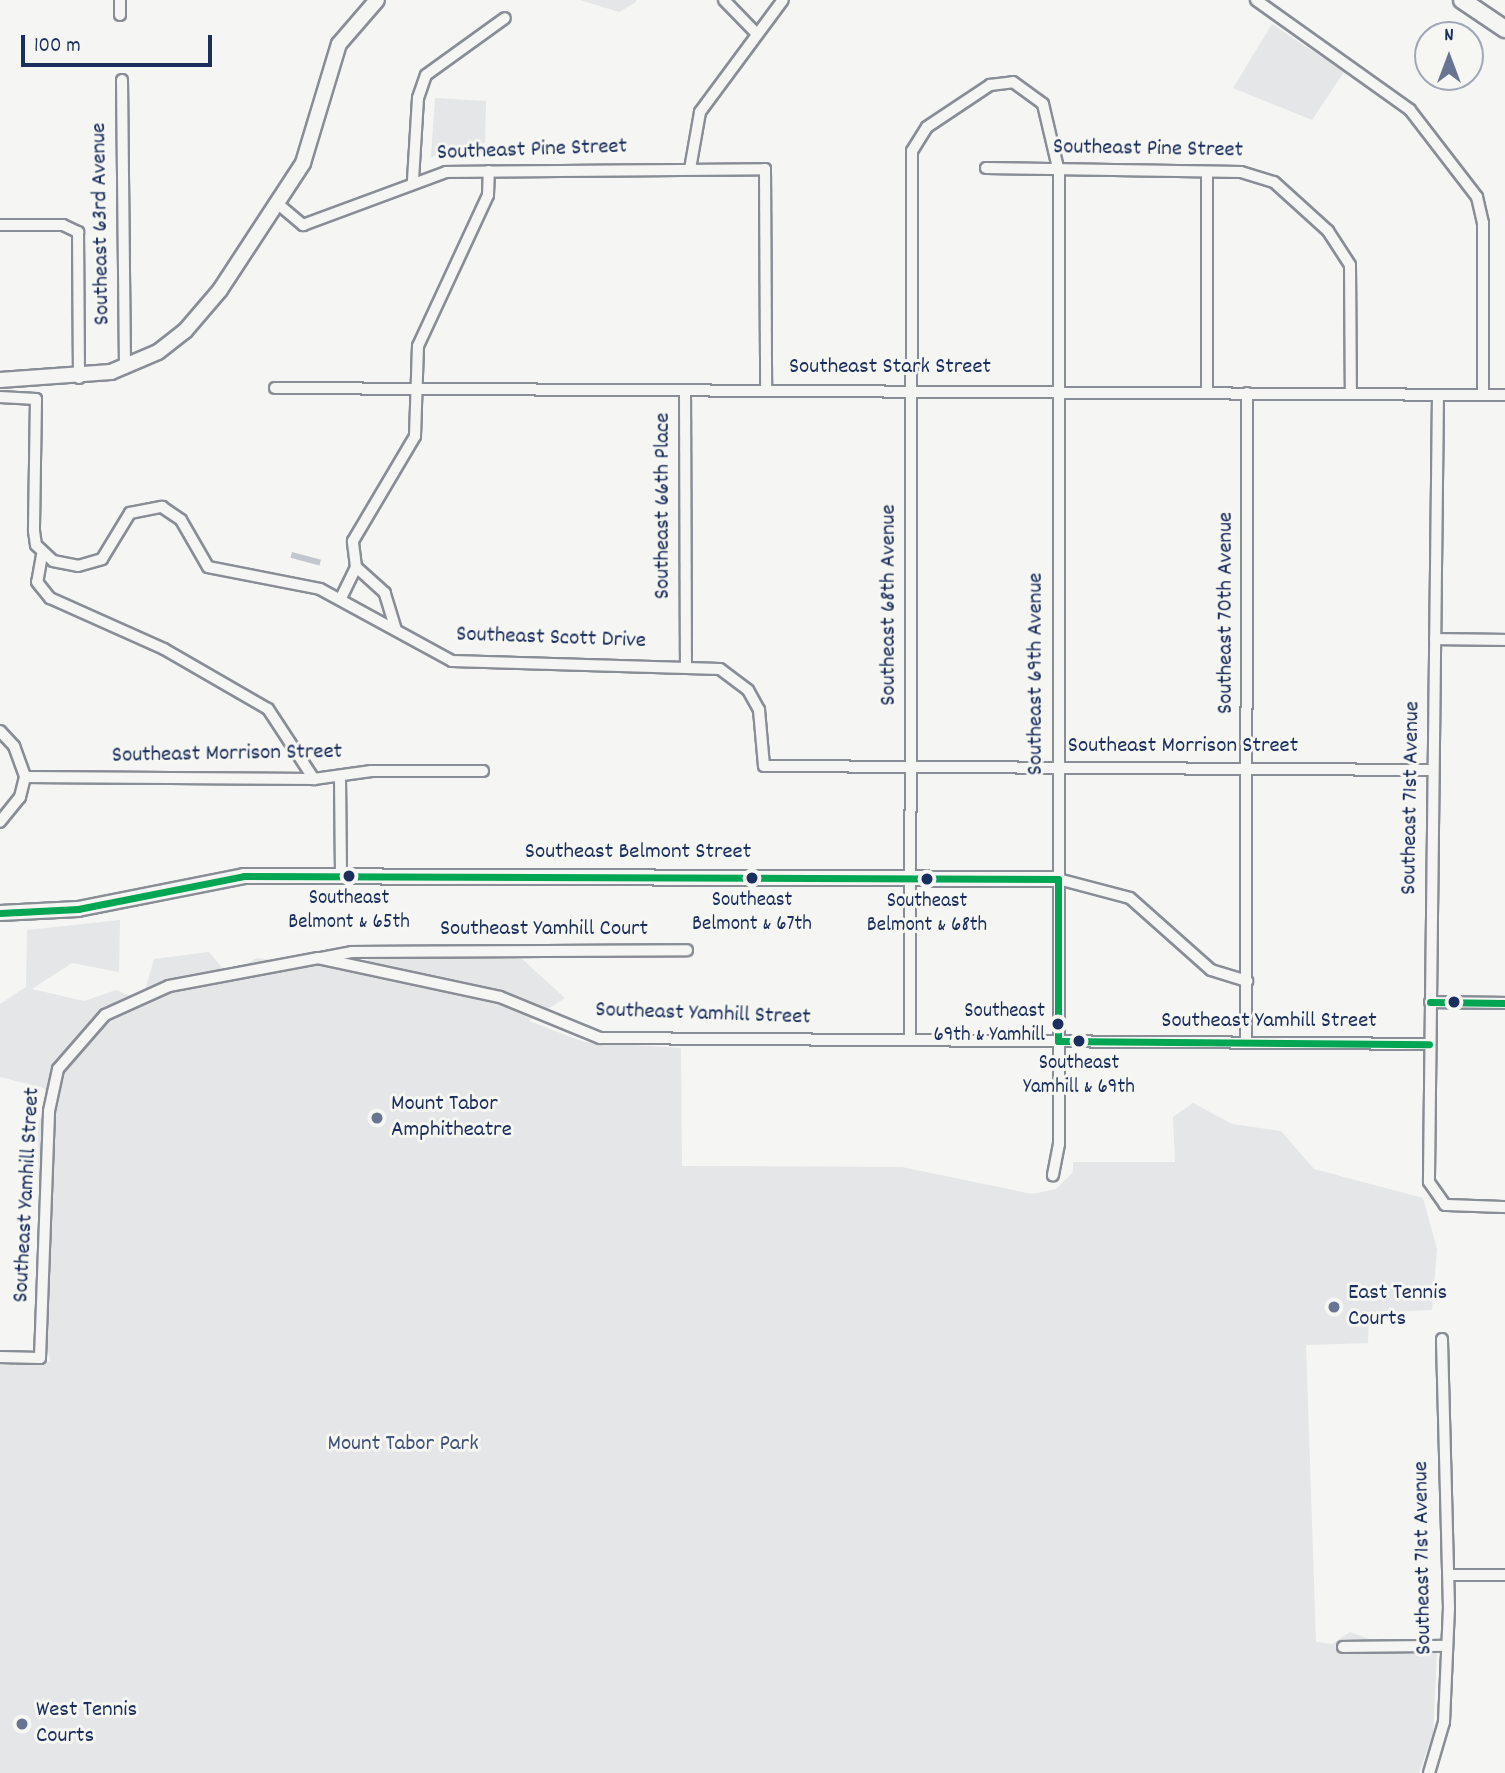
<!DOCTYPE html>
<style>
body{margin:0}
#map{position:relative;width:1505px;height:1773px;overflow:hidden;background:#f5f5f3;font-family:Dekko,sans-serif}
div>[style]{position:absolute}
.green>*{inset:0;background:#e4e6e7}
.water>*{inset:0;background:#c1c6cf;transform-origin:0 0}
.roads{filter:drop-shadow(2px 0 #898d95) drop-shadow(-2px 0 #898d95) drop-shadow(0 2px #898d95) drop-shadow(0 -2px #898d95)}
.minor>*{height:10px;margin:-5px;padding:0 5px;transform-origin:5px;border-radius:5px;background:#f5f5f3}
.tertiary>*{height:14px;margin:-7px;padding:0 7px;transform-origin:7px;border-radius:7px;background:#f5f5f3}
.secondary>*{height:16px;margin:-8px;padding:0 8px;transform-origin:8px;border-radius:8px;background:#f5f5f3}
.bus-1>*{height:7px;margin:-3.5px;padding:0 3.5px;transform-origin:3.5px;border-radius:3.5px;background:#00a651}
.dots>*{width:19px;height:19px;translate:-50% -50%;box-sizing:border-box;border:4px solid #f6f6f2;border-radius:50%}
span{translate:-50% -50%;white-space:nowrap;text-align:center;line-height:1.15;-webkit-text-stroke:6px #f6f6f2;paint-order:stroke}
.bus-label{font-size:21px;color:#1b2f5e}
.right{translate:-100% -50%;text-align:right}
.street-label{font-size:23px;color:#1b2f5e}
.poi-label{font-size:23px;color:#1b2f5e}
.left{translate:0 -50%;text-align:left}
.park-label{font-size:23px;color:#405177}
.north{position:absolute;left:1414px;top:21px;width:70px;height:70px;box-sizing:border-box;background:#f6f6f2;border:2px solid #9ea6b7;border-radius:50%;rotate:0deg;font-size:19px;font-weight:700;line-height:28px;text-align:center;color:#1b2f5e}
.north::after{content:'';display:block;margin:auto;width:24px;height:32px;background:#677492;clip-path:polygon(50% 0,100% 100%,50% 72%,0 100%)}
.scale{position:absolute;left:21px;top:35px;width:191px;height:32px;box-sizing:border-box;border:4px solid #1b2f5e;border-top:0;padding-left:9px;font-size:21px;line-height:24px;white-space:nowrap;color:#1b2f5e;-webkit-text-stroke:5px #f6f6f2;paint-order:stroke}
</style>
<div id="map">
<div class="green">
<i style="clip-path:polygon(580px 0,636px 0,636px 2px,619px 12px)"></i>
<i style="clip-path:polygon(1272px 24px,1344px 72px,1312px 120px,1233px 88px)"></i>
<i style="clip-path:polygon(435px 98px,486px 101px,485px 143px,431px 157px)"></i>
<i style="clip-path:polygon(120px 920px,119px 972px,72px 963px,32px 989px,84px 1001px,116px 990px,142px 1001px,154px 959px,209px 952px,228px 975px,257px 958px,360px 970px,378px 945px,522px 959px,565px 998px,529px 1021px,584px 1042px,681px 1048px,682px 1166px,902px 1167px,1032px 1194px,1056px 1189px,1073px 1172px,1073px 1162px,1175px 1162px,1173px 1117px,1193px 1103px,1232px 1124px,1281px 1131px,1314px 1169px,1423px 1198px,1437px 1249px,1432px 1310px,1369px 1313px,1368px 1343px,1306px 1345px,1316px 1642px,1332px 1644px,1350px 1632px,1406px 1652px,1437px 1652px,1433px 1733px,1419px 1773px,0 1773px,0 1355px,15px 1366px,25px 1356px,51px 1362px,40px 1323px,38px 1123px,51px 1102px,44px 1088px,0 1077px,0 1004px,26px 987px,27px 930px)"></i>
</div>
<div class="water">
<i style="left:292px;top:552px;width:30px;height:6px;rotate:15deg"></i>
</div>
<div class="roads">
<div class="minor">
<i style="left:120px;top:0;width:15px;rotate:90deg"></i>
<i style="left:724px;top:0;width:46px;rotate:45.9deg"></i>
<i style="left:1256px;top:0;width:189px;rotate:35.5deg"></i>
<i style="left:1410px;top:110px;width:110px;rotate:52.4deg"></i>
<i style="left:1477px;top:197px;width:27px;rotate:77deg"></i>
<i style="left:1483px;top:223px;width:172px;rotate:90deg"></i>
<i style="left:122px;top:80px;width:288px;rotate:89.4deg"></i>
<i style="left:986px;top:168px;width:255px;rotate:0.9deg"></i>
<i style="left:1241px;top:172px;width:34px;rotate:17deg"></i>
<i style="left:1274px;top:182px;width:73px;rotate:42.2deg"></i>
<i style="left:1328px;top:231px;width:40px;rotate:57.1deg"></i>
<i style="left:1350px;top:265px;width:128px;rotate:89.6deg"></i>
<i style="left:690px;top:169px;width:58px;rotate:-80deg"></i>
<i style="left:700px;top:112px;width:139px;rotate:-53.5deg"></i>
<i style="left:1207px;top:172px;width:221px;rotate:90deg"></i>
<i style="left:413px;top:180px;width:82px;rotate:-86.5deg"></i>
<i style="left:418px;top:98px;width:24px;rotate:-71deg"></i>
<i style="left:426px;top:75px;width:97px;rotate:-35.8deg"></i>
<i style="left:278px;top:204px;width:33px;rotate:40deg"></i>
<i style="left:303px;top:225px;width:153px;rotate:-20.3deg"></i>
<i style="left:446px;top:172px;width:319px;rotate:-0.5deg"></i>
<i style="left:765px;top:169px;width:221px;rotate:89.7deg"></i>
<i style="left:0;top:225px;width:63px"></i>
<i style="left:63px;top:225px;width:17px;rotate:25deg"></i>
<i style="left:78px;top:232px;width:146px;rotate:89.6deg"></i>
<i style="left:275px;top:388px;width:1230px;rotate:0.33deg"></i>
<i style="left:685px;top:390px;width:273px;rotate:89.8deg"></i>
<i style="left:1438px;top:395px;width:787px;rotate:90.66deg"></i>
<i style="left:1429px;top:1182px;width:28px;rotate:55deg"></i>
<i style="left:1445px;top:1205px;width:60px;rotate:1.9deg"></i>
<i style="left:0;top:397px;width:36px;rotate:3deg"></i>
<i style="left:36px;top:399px;width:132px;rotate:90.9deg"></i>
<i style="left:34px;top:531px;width:14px;rotate:82deg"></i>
<i style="left:36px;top:545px;width:23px;rotate:43deg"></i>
<i style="left:53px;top:561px;width:25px;rotate:11deg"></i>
<i style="left:78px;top:566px;width:25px;rotate:-16deg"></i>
<i style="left:102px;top:559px;width:54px;rotate:-58.7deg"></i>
<i style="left:130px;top:513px;width:33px;rotate:-11deg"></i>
<i style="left:162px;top:507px;width:23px;rotate:34deg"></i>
<i style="left:181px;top:520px;width:54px;rotate:60.1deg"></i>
<i style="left:208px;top:567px;width:114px;rotate:11.1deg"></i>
<i style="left:320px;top:589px;width:150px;rotate:28.6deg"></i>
<i style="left:452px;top:661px;width:268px;rotate:1.7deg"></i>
<i style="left:720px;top:669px;width:35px;rotate:37deg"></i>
<i style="left:748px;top:690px;width:23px;rotate:61deg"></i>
<i style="left:759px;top:710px;width:56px;rotate:84.9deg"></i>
<i style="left:764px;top:766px;width:669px;rotate:0.34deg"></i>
<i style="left:42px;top:555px;width:27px;rotate:100deg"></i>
<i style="left:37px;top:582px;width:21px;rotate:51deg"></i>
<i style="left:50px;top:598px;width:125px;rotate:24.1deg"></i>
<i style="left:164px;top:649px;width:120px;rotate:30deg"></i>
<i style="left:268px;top:709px;width:84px;rotate:56.7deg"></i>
<i style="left:341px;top:598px;width:34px;rotate:-64deg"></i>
<i style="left:396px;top:630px;width:39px;rotate:-107deg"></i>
<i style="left:385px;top:593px;width:39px;rotate:-138deg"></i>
<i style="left:356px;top:567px;width:26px;rotate:-97deg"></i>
<i style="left:353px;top:541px;width:122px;rotate:-59.4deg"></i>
<i style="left:415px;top:436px;width:90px;rotate:-88.1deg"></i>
<i style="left:418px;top:346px;width:166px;rotate:-65.1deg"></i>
<i style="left:488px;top:195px;width:24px;rotate:-88deg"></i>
<i style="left:1435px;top:639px;width:70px;rotate:0.8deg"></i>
<i style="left:0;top:731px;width:21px;rotate:47deg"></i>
<i style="left:14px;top:746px;width:33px;rotate:70deg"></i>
<i style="left:25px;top:777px;width:21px;rotate:104deg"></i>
<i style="left:20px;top:797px;width:32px;rotate:129deg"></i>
<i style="left:25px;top:777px;width:289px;rotate:0.4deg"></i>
<i style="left:314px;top:779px;width:58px;rotate:-8deg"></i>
<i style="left:371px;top:771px;width:112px"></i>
<i style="left:340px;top:778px;width:98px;rotate:89.4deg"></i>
<i style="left:1058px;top:879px;width:74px;rotate:14.8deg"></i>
<i style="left:1130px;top:898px;width:108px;rotate:41.6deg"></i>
<i style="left:1211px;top:970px;width:38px;rotate:17deg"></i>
<i style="left:321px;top:958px;width:32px;rotate:-11deg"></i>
<i style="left:352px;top:952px;width:335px;rotate:-0.3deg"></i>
<i style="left:1430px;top:1002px;width:75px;rotate:0.8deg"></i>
<i style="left:910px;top:1040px;width:889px;rotate:-89.87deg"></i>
<i style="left:912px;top:151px;width:28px;rotate:-58deg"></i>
<i style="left:927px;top:127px;width:76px;rotate:-33.7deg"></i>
<i style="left:990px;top:85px;width:23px;rotate:-7deg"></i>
<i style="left:1013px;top:82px;width:37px;rotate:36deg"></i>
<i style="left:1043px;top:104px;width:70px;rotate:76.8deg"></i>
<i style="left:1059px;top:172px;width:972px;rotate:90deg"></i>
<i style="left:1059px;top:1144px;width:32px;rotate:101deg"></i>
<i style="left:1246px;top:1043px;width:650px;rotate:-89.91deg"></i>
<i style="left:0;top:1357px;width:40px;rotate:1.4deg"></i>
<i style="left:40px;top:1358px;width:247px;rotate:-87.9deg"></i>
<i style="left:49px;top:1111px;width:43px;rotate:-77.9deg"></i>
<i style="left:58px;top:1069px;width:72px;rotate:-49deg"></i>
<i style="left:105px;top:1015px;width:70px;rotate:-24.4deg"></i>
<i style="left:169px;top:986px;width:152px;rotate:-10.6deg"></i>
<i style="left:318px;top:958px;width:186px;rotate:12.1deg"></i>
<i style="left:500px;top:997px;width:108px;rotate:22.3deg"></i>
<i style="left:600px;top:1038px;width:829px;rotate:0.41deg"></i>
<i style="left:1450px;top:1575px;width:55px"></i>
<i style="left:1343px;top:1647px;width:104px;rotate:-0.6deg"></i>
<i style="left:1429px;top:1773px;width:53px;rotate:-73.6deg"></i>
<i style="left:1444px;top:1722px;width:114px;rotate:-87.5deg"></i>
<i style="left:1449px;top:1608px;width:269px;rotate:-91.5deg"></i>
</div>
<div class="tertiary">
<i style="left:0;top:380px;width:111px;rotate:-4.1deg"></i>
<i style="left:111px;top:372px;width:51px;rotate:-23.1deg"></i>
<i style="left:158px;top:352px;width:34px;rotate:-38deg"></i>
<i style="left:185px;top:331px;width:54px;rotate:-49.5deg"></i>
<i style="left:220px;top:290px;width:152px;rotate:-56.8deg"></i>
<i style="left:303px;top:163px;width:124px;rotate:-73.2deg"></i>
<i style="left:339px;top:44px;width:58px;rotate:-49.2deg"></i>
<i style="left:0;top:913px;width:78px;rotate:-2.9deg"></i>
<i style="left:78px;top:909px;width:169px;rotate:-11.2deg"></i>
<i style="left:244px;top:876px;width:814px;rotate:0.21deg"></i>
</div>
<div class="secondary">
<i style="left:1462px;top:0;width:52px;rotate:34deg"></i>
</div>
</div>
<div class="bus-1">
<i style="left:1058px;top:879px;width:162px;rotate:90deg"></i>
<i style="left:0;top:913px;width:78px;rotate:-2.9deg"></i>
<i style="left:78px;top:909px;width:169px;rotate:-11.2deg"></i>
<i style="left:244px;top:876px;width:814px;rotate:0.21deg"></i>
<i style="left:1430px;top:1002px;width:75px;rotate:0.8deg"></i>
<i style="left:1058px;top:1041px;width:371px;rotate:0.5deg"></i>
</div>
<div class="dots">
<i style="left:349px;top:876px;background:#1b2f5e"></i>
<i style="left:752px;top:878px;background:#1b2f5e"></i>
<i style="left:927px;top:879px;background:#1b2f5e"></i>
<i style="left:1454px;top:1002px;background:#1b2f5e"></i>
<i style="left:1058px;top:1024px;background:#1b2f5e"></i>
<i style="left:1079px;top:1041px;background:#1b2f5e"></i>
<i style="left:377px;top:1118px;background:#677492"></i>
<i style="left:1334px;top:1307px;background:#677492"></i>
<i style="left:22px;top:1724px;background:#677492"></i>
</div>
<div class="bus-label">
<span style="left:349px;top:911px">Southeast<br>Belmont &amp; 65th</span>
<span style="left:752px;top:913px">Southeast<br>Belmont &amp; 67th</span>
<span style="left:927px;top:914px">Southeast<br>Belmont &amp; 68th</span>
<span class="right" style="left:1045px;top:1024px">Southeast<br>69th &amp; Yamhill</span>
<span style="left:1079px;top:1076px">Southeast<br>Yamhill &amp; 69th</span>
</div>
<div class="street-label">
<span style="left:1148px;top:150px;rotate:1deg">Southeast Pine Street</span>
<span style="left:532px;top:151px;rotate:-2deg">Southeast Pine Street</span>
<span style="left:102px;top:224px;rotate:-91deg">Southeast 63rd Avenue</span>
<span style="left:890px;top:368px">Southeast Stark Street</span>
<span style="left:664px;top:506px;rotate:-90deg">Southeast 66th Place</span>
<span style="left:890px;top:605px;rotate:-90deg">Southeast 68th Avenue</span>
<span style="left:1227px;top:613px;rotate:-90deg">Southeast 70th Avenue</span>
<span style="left:551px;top:639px;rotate:2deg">Southeast Scott Drive</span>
<span style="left:1037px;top:674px;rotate:-90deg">Southeast 69th Avenue</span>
<span style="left:1183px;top:747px">Southeast Morrison Street</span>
<span style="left:227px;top:755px;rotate:-1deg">Southeast Morrison Street</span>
<span style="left:1412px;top:798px;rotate:-89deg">Southeast 71st Avenue</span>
<span style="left:638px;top:853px">Southeast Belmont Street</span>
<span style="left:544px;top:930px">Southeast Yamhill Court</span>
<span style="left:703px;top:1015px;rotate:2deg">Southeast Yamhill Street</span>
<span style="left:1269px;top:1022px">Southeast Yamhill Street</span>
<span style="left:28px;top:1195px;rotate:-87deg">Southeast Yamhill Street</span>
<span style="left:1424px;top:1558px;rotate:-91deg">Southeast 71st Avenue</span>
</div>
<div class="poi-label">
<span class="left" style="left:391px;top:1118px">Mount Tabor<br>Amphitheatre</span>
<span class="left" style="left:1348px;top:1307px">East Tennis<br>Courts</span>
<span class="left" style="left:36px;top:1724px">West Tennis<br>Courts</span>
</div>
<div class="park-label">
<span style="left:403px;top:1445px">Mount Tabor Park</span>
</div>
<div class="north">N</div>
<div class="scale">100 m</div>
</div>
